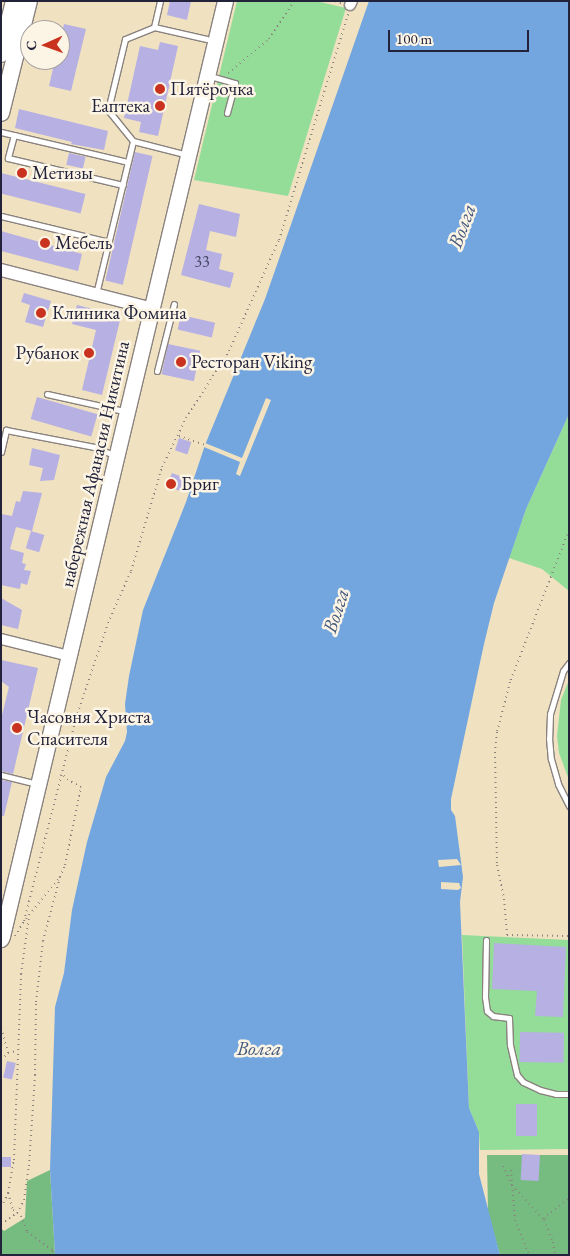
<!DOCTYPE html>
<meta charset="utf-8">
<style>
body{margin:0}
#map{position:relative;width:570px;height:1256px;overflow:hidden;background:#f0e1c1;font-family:"EB Garamond",serif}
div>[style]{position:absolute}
.green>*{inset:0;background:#93dd99}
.forest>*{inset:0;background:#76bc81}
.water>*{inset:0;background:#73a6df}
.pier>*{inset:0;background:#f0e1c1}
.building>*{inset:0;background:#b6b0e3;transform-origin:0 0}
.path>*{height:2px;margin-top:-1px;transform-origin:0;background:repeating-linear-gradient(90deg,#89827e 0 1px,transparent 0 5px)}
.roads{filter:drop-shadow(1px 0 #89827e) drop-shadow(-1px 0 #89827e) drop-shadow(0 1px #89827e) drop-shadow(0 -1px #89827e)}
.service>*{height:5px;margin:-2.5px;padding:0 2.5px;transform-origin:2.5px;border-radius:2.5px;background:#fff}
.minor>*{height:10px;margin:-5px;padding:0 5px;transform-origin:5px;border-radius:5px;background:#fff}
.tertiary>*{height:12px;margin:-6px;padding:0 6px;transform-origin:6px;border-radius:6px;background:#fff}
.secondary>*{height:15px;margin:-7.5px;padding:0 7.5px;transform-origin:7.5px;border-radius:7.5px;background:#fff}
.primary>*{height:16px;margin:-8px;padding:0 8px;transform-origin:8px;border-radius:8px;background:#fff}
.dots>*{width:14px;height:14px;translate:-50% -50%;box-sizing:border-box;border:2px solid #fcf5e5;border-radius:50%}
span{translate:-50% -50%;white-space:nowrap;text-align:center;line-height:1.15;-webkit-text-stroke:5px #fcf5e5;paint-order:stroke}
.number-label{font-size:16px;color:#474665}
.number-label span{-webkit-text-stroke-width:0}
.poi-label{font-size:19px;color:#22223b}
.left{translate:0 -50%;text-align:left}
.right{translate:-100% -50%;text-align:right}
.street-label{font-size:19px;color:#22223b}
.water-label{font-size:20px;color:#42577d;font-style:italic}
.frame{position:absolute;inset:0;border:2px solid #22223b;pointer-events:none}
.north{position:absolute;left:20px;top:20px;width:50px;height:50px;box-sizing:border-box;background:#fcf5e5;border:1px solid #a5a1a1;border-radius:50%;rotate:268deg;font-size:14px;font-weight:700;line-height:20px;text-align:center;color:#22223b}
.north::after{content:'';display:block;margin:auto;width:18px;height:22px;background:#c8321e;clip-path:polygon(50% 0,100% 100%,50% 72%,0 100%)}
.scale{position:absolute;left:388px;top:30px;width:141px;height:22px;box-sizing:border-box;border:2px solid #22223b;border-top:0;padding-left:6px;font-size:15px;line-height:18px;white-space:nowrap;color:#22223b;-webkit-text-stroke:4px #fcf5e5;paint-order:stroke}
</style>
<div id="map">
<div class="green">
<i style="clip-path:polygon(237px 1px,316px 1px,346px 8px,288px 196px,194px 180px)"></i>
<i style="clip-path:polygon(569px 414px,569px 591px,542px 569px,509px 558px,526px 509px)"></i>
<i style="clip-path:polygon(569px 680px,569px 780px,559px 753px,557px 736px,561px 700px)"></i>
<i style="clip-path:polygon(462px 935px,569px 940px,569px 1149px,480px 1150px,479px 1132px,469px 1108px)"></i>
</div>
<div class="forest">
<i style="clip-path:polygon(487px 1155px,569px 1155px,569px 1255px,500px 1255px,488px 1212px)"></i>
<i style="clip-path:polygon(50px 1170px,55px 1255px,1px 1255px,1px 1228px,4px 1231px,25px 1218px,27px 1181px)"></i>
</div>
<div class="water">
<i style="clip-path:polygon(369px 1px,569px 1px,569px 414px,526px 509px,494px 603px,484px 644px,451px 799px,451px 810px,455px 816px,463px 877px,460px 902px,469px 1108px,479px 1132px,479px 1174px,500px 1255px,55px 1255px,50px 1170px,55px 1007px,64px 973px,72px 910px,87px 842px,106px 777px,125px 741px,127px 732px,125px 704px,129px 676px,143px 610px,186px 502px,205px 445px,265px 299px)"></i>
</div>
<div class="pier">
<i style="clip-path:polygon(266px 398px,271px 400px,240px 476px,236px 474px,240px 462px,204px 447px,205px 443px,242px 458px)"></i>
<i style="clip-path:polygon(457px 859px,461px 865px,439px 867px,438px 860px)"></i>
<i style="clip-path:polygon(441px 882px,459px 883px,461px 888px,458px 890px,441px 889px)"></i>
</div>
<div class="building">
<i style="clip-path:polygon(170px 1px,191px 1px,187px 20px,167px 15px)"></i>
<i style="clip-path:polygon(64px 24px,86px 29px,71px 91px,49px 86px,55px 60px,60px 60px,60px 41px)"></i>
<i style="clip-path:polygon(160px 42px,178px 46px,158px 136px,139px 132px,141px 122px,124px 118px,140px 46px,158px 50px)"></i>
<i style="clip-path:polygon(19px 109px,108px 131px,104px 150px,71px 144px,72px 142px,15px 128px)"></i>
<i style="left:135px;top:152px;width:18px;height:132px;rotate:13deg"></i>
<i style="left:69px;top:153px;width:17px;height:12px;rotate:13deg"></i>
<i style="left:1px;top:173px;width:87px;height:20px;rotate:14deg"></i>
<i style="clip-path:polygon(199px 204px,240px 214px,236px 237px,210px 231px,206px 250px,222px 254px,219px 269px,234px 273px,230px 288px,181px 275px)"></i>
<i style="clip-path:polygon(1px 231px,82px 254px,78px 271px,1px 251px)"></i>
<i style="clip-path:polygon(24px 293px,51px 301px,43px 327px,25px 322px,30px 305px,21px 302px)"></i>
<i style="clip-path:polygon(77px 305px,121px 316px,102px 395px,82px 390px,96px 330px,72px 324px)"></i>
<i style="left:181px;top:315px;width:35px;height:15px;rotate:13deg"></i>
<i style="left:168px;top:344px;width:33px;height:31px;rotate:12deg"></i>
<i style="left:37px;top:397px;width:63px;height:23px;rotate:16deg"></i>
<i style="left:179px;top:438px;width:13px;height:13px;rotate:18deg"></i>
<i style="clip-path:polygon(32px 448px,60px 455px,54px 480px,40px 481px,43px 468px,29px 465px)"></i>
<i style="left:172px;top:473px;width:14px;height:14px;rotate:21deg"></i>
<i style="clip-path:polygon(23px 491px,42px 493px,32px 531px,16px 527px,10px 549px,24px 553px,22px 563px,26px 564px,24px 570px,31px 571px,27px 585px,21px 583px,20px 589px,1px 585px,1px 514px,12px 516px,16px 501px,20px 502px)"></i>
<i style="left:31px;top:531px;width:14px;height:18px;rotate:17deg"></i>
<i style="clip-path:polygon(1px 598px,22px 610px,18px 629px,1px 625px)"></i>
<i style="clip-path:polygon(1px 660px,38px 668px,13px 774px,1px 771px,1px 719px,9px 687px,1px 681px)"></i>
<i style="clip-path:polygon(1px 780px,12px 782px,4px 816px,1px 816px)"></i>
<i style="clip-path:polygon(494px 943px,566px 947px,563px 1017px,535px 1016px,537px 991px,492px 989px)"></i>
<i style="left:520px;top:1032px;width:44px;height:30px;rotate:1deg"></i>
<i style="left:7px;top:1061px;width:9px;height:17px;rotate:13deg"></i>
<i style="left:516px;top:1104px;width:21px;height:32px"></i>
<i style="left:522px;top:1154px;width:18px;height:26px;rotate:3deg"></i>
<i style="left:2px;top:1157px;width:9px;height:10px"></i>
</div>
<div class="path">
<i style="left:335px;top:1px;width:7px;rotate:16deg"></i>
<i style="left:228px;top:73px;width:53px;rotate:-39.7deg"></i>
<i style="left:269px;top:39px;width:45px;rotate:-56.7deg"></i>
<i style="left:179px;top:436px;width:28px;rotate:19deg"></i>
<i style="left:569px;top:530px;width:163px;rotate:111.2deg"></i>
<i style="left:510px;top:682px;width:52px;rotate:104.6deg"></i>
<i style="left:497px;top:732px;width:20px;rotate:96deg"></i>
<i style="left:495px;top:752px;width:113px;rotate:89deg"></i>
<i style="left:497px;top:865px;width:35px;rotate:78deg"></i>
<i style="left:504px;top:899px;width:36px;rotate:85deg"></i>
<i style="left:507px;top:935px;width:62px;rotate:0.9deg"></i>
<i style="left:26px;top:919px;width:54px;rotate:-51deg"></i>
<i style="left:60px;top:877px;width:13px;rotate:-67deg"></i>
<i style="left:65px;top:865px;width:80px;rotate:-78.4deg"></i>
<i style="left:81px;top:787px;width:15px;rotate:-152deg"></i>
<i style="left:68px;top:780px;width:7px;rotate:-135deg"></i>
<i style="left:15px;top:936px;width:17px;rotate:-59deg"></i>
<i style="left:24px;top:921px;width:210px;rotate:-75.6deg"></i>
<i style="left:76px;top:718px;width:100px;rotate:-71.4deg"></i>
<i style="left:108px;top:623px;width:57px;rotate:-66.1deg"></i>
<i style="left:131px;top:571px;width:109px;rotate:-73.4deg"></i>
<i style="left:162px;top:467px;width:55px;rotate:-63.9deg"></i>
<i style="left:186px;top:418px;width:80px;rotate:-57.3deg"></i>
<i style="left:229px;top:351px;width:122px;rotate:-65.8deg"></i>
<i style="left:279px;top:240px;width:236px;rotate:-73deg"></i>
<i style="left:1px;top:1028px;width:26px;rotate:74deg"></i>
<i style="left:1px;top:1060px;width:10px;rotate:-45deg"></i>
<i style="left:8px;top:1053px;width:9px;rotate:-13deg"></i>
<i style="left:503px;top:1166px;width:21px;rotate:65deg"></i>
<i style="left:512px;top:1185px;width:47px;rotate:47.6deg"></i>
<i style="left:544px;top:1220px;width:24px;rotate:68deg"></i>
<i style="left:553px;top:1242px;width:13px;rotate:81deg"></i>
<i style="left:511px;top:1170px;width:50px;rotate:85.4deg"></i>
<i style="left:515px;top:1220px;width:38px;rotate:68deg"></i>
<i style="left:8px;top:1193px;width:18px;rotate:74deg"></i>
<i style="left:13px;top:1210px;width:10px;rotate:37deg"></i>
<i style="left:21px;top:1216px;width:17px;rotate:69deg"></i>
<i style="left:27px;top:1232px;width:32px;rotate:36deg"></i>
<i style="left:53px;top:1251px;width:4px;rotate:90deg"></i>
<i style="left:1px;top:1207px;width:16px;rotate:-63deg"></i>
<i style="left:8px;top:1193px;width:34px;rotate:-80deg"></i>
<i style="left:14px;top:1160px;width:186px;rotate:-87.8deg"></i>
<i style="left:21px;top:974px;width:59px;rotate:-82.1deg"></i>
<i style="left:545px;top:1219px;width:4px;rotate:-63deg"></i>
<i style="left:547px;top:1215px;width:28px;rotate:-38deg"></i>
<i style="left:1px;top:1224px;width:19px;rotate:-35deg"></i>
<i style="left:17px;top:1213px;width:15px;rotate:-62deg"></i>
<i style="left:24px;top:1200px;width:34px;rotate:-82deg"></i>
<i style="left:29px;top:1166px;width:91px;rotate:-86.2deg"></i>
<i style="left:35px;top:1075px;width:73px;rotate:-89.2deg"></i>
<i style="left:36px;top:1002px;width:61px;rotate:-83.5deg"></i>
<i style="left:43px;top:941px;width:66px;rotate:-75.1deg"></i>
</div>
<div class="roads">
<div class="service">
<i style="left:154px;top:27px;width:27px;rotate:-77deg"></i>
<i style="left:210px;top:76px;width:26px;rotate:16deg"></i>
<i style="left:235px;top:83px;width:31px;rotate:105deg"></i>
<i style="left:1px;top:132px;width:130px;rotate:13.3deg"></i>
<i style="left:14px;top:135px;width:24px;rotate:105deg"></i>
<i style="left:8px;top:158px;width:118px;rotate:13.2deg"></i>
<i style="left:133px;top:141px;width:40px;rotate:-129deg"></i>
<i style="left:108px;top:110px;width:73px;rotate:-76.5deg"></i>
<i style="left:125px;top:39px;width:31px;rotate:-22deg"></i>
<i style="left:154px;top:27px;width:54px;rotate:12.8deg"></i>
<i style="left:1px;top:216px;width:111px;rotate:13.5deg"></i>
<i style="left:96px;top:294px;width:157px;rotate:-76.4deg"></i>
<i style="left:133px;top:141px;width:49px;rotate:14.3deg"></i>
<i style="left:153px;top:309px;width:6px;rotate:51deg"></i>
<i style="left:157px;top:314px;width:14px;rotate:12deg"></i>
<i style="left:157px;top:371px;width:69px;rotate:-75.8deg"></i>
<i style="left:47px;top:394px;width:74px;rotate:12.5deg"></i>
<i style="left:1px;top:452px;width:23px;rotate:-77deg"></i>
<i style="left:6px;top:430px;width:90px;rotate:10.9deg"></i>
<i style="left:94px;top:447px;width:16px;rotate:22deg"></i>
<i style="left:569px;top:663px;width:10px;rotate:127deg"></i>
<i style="left:563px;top:671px;width:45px;rotate:106.8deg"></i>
<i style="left:550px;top:714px;width:24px;rotate:92deg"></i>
<i style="left:549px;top:738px;width:21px;rotate:85deg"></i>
<i style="left:551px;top:759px;width:26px;rotate:74deg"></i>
<i style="left:558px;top:784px;width:25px;rotate:63deg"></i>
<i style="left:1px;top:775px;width:30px;rotate:14deg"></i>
<i style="left:486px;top:940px;width:57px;rotate:91deg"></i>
<i style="left:485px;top:997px;width:14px;rotate:82deg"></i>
<i style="left:487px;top:1011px;width:8px;rotate:40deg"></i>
<i style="left:493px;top:1016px;width:16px;rotate:7deg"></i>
<i style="left:509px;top:1018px;width:27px;rotate:88deg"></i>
<i style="left:510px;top:1045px;width:31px;rotate:77deg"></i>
<i style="left:517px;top:1075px;width:9px;rotate:49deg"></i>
<i style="left:523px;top:1082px;width:19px;rotate:25deg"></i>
<i style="left:540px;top:1090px;width:16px;rotate:14deg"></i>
<i style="left:556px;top:1094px;width:13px"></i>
</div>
<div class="minor">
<i style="left:350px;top:5px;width:4px;rotate:-63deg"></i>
<i style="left:1px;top:639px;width:62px;rotate:14deg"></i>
</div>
<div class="tertiary">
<i style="left:1px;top:270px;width:157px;rotate:14.4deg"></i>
</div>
<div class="secondary">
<i style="left:2px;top:936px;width:961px;rotate:-76.59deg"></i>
</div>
<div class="primary">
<i style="left:1px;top:54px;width:55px;rotate:-76.2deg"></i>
<i style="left:1px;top:113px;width:115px;rotate:-76deg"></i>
<i style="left:1px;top:939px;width:3px;rotate:-72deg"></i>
</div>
</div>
<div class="dots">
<i style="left:160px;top:89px;background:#c8321e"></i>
<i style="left:160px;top:106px;background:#c8321e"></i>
<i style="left:22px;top:173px;background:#c8321e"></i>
<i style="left:45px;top:243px;background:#c8321e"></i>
<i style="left:41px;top:313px;background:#c8321e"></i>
<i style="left:89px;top:353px;background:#c8321e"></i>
<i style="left:181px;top:362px;background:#c8321e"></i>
<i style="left:171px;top:484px;background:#c8321e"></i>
<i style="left:17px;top:728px;background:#c8321e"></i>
</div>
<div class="number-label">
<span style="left:202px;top:262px">33</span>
</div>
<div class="poi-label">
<span class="left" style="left:170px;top:89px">Пятёрочка</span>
<span class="right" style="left:150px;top:106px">Еаптека</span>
<span class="left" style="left:32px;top:173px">Метизы</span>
<span class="left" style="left:55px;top:243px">Мебель</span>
<span class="left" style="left:52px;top:313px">Клиника Фомина</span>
<span class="right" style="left:79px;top:353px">Рубанок</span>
<span class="left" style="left:191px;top:362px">Ресторан Viking</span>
<span class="left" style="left:181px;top:484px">Бриг</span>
<span class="left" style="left:27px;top:728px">Часовня Христа<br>Спасителя</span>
</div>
<div class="street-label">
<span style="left:95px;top:464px;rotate:-77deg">набережная Афанасия Никитина</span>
</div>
<div class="water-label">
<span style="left:462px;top:226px;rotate:-70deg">Волга</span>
<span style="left:336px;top:611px;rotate:-72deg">Волга</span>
<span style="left:259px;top:1048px">Волга</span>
</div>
<div class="frame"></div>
<div class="north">С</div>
<div class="scale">100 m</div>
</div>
